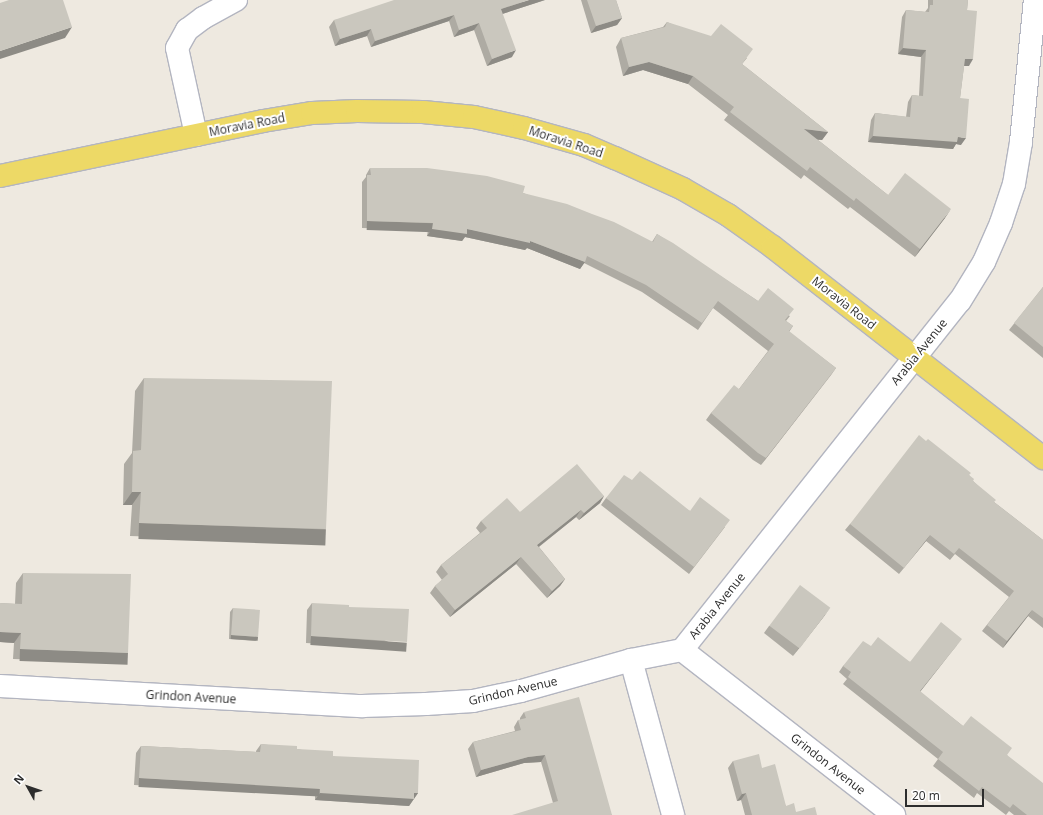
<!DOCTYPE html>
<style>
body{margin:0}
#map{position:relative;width:1043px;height:815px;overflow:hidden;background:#eee9e0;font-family:"Open Sans",sans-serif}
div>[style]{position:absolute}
.roads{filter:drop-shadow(1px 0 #b3b5c0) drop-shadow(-1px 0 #b3b5c0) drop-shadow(0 1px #b3b5c0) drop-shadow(0 -1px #b3b5c0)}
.minor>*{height:22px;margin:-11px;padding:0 11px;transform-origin:11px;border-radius:11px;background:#fff}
.primary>*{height:22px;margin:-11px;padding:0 11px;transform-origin:11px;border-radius:11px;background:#edd966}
.wall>*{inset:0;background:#aeaba3}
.shaded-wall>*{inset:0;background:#8d8b85;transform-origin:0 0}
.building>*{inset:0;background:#cac7be;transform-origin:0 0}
span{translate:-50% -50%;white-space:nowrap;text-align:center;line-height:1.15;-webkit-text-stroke:4px #fff;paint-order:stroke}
.street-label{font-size:12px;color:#2d2d2d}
.north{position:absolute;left:8px;top:767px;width:40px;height:40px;-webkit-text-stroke:3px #fff;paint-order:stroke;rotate:310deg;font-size:11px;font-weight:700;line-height:16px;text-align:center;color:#2d2d2d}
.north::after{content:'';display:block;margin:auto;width:14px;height:18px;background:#2d2d2d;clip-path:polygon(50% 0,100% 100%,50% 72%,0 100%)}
.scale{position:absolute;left:905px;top:789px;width:79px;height:18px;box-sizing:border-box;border:2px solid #2d2d2d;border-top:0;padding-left:5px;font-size:12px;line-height:14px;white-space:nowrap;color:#2d2d2d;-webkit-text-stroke:3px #fff;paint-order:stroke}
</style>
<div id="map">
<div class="roads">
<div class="minor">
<i style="left:196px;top:135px;width:89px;rotate:-102.3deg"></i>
<i style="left:177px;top:48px;width:21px;rotate:-61deg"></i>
<i style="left:187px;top:30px;width:20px;rotate:-37deg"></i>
<i style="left:203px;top:18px;width:38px;rotate:-29deg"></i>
<i style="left:682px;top:650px;width:446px;rotate:-51.5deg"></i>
<i style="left:960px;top:301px;width:46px;rotate:-58.4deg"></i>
<i style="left:984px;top:262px;width:43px;rotate:-66.4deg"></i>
<i style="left:1001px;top:223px;width:41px;rotate:-71.6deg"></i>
<i style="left:1014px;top:184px;width:43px;rotate:-80.5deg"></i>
<i style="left:1021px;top:142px;width:143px;rotate:-84.4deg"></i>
<i style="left:682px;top:650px;width:269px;rotate:37.9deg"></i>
<i style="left:631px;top:660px;width:161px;rotate:74.8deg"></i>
<i style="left:0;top:686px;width:363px;rotate:3.2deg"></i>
<i style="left:362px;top:706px;width:64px;rotate:-1.8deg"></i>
<i style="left:426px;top:704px;width:47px;rotate:-3.7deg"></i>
<i style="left:473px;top:701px;width:49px;rotate:-11.8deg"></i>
<i style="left:521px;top:691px;width:114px;rotate:-15.7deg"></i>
<i style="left:631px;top:660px;width:52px;rotate:-11.1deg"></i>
</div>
<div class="primary">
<i style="left:0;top:176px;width:269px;rotate:-11.8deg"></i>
<i style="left:263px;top:121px;width:50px;rotate:-9.3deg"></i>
<i style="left:312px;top:113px;width:45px;rotate:-2.5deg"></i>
<i style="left:357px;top:111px;width:66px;rotate:0.9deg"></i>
<i style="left:423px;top:112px;width:51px;rotate:5.6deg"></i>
<i style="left:474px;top:117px;width:51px;rotate:12.4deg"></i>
<i style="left:524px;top:128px;width:62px;rotate:15.8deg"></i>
<i style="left:584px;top:145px;width:34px;rotate:23deg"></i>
<i style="left:615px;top:158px;width:75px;rotate:24.5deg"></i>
<i style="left:683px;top:189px;width:52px;rotate:30deg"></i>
<i style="left:728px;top:215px;width:55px;rotate:35.4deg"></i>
<i style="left:773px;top:247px;width:343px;rotate:38deg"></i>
</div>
</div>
<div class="wall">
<i style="clip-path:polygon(545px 0,502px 14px,512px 57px,487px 66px,474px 30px,454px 37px,449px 21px,371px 47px,367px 36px,335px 46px,329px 27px,334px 20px)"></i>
<i style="clip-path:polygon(581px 0,616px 0,622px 18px,617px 25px,591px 33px)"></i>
<i style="clip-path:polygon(928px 0,968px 0,967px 10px,969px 66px,964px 66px,960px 98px,961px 145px,956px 144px,953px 149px,868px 142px,871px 120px,875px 113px,906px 117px,908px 102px,912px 95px,919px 96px,921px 57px,898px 54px,902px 17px,906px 10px,925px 12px,928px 8px)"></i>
<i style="clip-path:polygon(667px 22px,747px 58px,742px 64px,828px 132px,822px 140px,818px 140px,888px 195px,945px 218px,915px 257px,850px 207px,848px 209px,804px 175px,801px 179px,724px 120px,728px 115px,688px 84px,643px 70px,623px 76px,616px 47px,621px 38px,663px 27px)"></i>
<i style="clip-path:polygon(370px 168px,523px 193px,652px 242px,657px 234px,758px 301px,790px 316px,786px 321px,793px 326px,789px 332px,836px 368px,761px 465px,753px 460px,706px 420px,711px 413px,739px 389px,768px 351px,713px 308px,698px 330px,642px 292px,584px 263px,580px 269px,527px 248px,525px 250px,465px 237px,462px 241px,427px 236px,428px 230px,362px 228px,362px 182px,366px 177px,366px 175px)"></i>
<i style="clip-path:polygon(1043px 287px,1043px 358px,1009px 330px)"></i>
<i style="clip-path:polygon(144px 378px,326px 529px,317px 542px,130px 536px,132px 505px,123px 505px,124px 464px,132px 453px,135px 391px)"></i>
<i style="clip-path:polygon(969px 475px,973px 481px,994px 502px,1043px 540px,1043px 628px,1028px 616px,1003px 648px,982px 631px,1009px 597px,955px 554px,950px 560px,926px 541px,899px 574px,845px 530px,850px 524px)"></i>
<i style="clip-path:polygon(632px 480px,690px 511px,725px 527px,689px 574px,601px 505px,606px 498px)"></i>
<i style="clip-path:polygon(604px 496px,600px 503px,579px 520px,576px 517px,539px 547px,565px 579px,560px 586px,547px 598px,516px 564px,450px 617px,430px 593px,435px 586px,442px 580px,436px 572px,441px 565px,480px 533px,476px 528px,481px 521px,520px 512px)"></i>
<i style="clip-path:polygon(23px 573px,128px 653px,121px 663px,13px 659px,14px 643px,0 642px,0 603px,15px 604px,16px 583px)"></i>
<i style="clip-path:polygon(312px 603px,402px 649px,306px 643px,307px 610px)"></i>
<i style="clip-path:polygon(233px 608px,258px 637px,256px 641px,229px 639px,230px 612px)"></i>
<i style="clip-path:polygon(825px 615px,793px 656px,764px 633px,769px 626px)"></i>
<i style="clip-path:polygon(957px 645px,920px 692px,963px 726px,1007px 755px,1043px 815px,1014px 815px,1009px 811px,1006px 815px,977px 793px,974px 798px,933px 766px,938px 759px,843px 684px,847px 679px,839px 672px,843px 666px,871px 646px,910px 662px)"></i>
<i style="clip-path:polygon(524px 712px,612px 815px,553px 803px,541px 762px,524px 763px,476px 777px,468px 749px,473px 742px,515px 731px,514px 727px,518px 720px,520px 720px,520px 718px)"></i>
<i style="clip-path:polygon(261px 744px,297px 749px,333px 756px,418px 793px,409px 806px,315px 800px,315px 796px,134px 785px,136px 753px,141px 746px,256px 752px,256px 751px)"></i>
<i style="clip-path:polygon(733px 761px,762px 768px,786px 806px,796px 812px,817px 815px,745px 815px,741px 800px,737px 801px,728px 768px)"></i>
</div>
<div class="shaded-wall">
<i style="clip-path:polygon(529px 0,545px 0,496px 16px,501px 9px)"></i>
<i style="clip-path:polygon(454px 15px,449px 21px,371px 47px,375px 41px)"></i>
<i style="clip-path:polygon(622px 18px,617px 25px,591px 33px,596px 26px)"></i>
<i style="clip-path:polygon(479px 23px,474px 30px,454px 37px,459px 30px)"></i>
<i style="clip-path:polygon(72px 27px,65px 38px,0 59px,0 51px)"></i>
<i style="clip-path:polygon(371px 29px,367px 36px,335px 46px,340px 39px)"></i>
<i style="clip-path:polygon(903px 48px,926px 50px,921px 57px,898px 54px)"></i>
<i style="clip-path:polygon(516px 50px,512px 57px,487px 66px,492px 59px)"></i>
<i style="clip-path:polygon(965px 59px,973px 59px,969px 66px,960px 66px)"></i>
<i style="clip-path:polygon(649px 62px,693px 76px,688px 84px,643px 70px,623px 76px,629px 67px)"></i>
<i style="clip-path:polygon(804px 129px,828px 132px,822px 140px,799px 137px)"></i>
<i style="clip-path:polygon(873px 136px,958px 137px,966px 138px,961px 145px,956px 144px,953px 149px,868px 142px)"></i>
<i style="clip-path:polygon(951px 209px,945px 218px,915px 257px,920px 249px)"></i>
<i style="left:367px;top:221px;width:66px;height:9px;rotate:2deg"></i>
<i style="clip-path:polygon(432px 229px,467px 229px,530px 241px,585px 262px,580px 269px,527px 248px,525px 250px,465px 237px,462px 241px,427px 236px)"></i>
<i style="clip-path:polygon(836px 368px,831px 375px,761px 465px,766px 458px)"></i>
<i style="clip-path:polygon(132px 492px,141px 492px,132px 505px,123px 505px)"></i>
<i style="clip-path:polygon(604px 496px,600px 503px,579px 520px,584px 513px)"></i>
<i style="clip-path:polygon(581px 510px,576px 517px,532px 552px,537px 545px)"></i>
<i style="left:139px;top:523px;width:187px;height:16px;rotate:2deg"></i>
<i style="clip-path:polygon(930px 535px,926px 541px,899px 574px,904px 568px)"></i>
<i style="clip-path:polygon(521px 557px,516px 564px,450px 617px,455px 610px)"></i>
<i style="clip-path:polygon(565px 579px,560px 586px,547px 598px,552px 591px)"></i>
<i style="clip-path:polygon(830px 608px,825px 615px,793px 656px,798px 649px)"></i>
<i style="clip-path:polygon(1032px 610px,1028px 616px,1003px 648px,1007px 641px)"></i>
<i style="clip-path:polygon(0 632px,21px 633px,14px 643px,0 642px)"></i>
<i style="left:231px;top:635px;width:27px;height:4px;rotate:4deg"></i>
<i style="left:311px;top:636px;width:96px;height:9px;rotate:4deg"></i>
<i style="clip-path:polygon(962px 639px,957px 645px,915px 698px,920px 691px)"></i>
<i style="left:20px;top:649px;width:108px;height:12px;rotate:2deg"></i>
<i style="clip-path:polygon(545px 755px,541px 762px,524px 763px,476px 777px,481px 770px,528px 757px)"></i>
<i style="left:139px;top:778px;width:181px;height:9px;rotate:3deg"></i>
<i style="clip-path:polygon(320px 793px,418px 793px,409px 806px,315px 800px)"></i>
<i style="clip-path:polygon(746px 793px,741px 800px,737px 801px,742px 794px)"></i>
</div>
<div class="building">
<i style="clip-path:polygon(9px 0,63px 0,72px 27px,0 51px,0 3px)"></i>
<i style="clip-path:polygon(394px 0,529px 0,501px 9px,516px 50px,492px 59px,479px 23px,459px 30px,454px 15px,375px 41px,371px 29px,340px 39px,334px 20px)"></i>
<i style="clip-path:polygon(587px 0,616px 0,622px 18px,596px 26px)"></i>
<i style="clip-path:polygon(933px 0,968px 0,967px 10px,977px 11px,973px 59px,965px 59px,960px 98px,969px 99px,966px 138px,958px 137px,957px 142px,873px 136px,875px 113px,910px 117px,912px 95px,923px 96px,926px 50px,903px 48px,906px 10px,929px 12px,930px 5px,933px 5px)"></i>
<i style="clip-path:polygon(667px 22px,711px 36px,721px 24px,753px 49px,742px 64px,828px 132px,804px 129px,888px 195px,905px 173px,951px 209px,920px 249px,856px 198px,854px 201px,810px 167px,807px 171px,730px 112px,734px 107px,693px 76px,649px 62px,629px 67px,621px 38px,665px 27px)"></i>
<i style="clip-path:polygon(370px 168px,427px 168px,487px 176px,525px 186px,523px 193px,567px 204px,592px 214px,614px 222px,653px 242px,657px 234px,673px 243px,758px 301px,768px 288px,794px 309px,785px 320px,793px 326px,789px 331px,836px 368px,766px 458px,758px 453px,711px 413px,734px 385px,739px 389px,774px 344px,718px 301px,702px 323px,646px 285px,587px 256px,585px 262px,530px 241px,530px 243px,467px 229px,467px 234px,432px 229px,433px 223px,367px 221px,367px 175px,371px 175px)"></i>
<i style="clip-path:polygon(1043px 287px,1043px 347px,1014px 323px)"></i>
<i style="clip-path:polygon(144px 378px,332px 381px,326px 529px,139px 523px,141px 492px,132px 492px,133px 451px,141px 450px)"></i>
<i style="clip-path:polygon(919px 435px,926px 441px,928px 439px,971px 473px,969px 475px,974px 479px,973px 481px,996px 500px,994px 502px,1043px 540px,1043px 618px,1032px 610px,1007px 641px,987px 625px,1014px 591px,959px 548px,954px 554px,930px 535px,904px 568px,850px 524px)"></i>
<i style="clip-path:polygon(577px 464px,604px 496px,584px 513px,581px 510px,537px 545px,565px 579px,552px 591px,521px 557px,455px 610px,435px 586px,448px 574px,441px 565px,487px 528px,481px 521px,507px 498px,520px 512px)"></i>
<i style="clip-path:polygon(640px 471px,690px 511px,700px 497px,730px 520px,694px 567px,606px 498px,624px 475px,632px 480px)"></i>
<i style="clip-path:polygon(23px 573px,131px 574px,128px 653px,20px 649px,21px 633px,0 632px,0 603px,22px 604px)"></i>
<i style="left:800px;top:585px;width:38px;height:51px;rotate:37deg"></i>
<i style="clip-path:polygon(312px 603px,349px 605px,349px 607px,409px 609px,407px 642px,311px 636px)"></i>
<i style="left:233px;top:608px;width:27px;height:27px;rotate:4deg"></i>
<i style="clip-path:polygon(941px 622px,962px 639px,920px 691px,963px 726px,971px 716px,1012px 748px,1007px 755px,1043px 783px,1043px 815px,1027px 815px,1013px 804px,1010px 808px,982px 787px,979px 791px,938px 759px,943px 752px,848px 677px,851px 672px,843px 666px,863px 641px,871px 646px,878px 637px,910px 662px)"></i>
<i style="clip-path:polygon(579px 697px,612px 815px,512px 815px,558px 801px,545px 755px,528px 757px,481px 770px,473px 742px,521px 730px,518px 720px,526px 718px,524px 712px)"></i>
<i style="clip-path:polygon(261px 744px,297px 746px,297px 749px,333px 751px,333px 756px,419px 760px,418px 793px,414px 793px,414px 799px,320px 793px,320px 789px,139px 778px,141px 746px,260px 752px)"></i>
<i style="clip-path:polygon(759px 754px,762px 768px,775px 764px,786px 806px,794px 803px,796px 812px,815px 807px,817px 815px,752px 815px,746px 793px,742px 794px,733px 761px)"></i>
</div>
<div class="street-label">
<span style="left:247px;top:125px;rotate:-11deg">Moravia Road</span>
<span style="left:566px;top:142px;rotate:18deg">Moravia Road</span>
<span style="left:844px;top:303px;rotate:38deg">Moravia Road</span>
<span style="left:919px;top:352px;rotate:-51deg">Arabia Avenue</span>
<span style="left:717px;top:606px;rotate:-51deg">Arabia Avenue</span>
<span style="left:513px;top:691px;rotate:-13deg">Grindon Avenue</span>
<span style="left:191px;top:697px;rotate:3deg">Grindon Avenue</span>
<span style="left:828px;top:764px;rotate:38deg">Grindon Avenue</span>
</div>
<div class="north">N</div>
<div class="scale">20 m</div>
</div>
